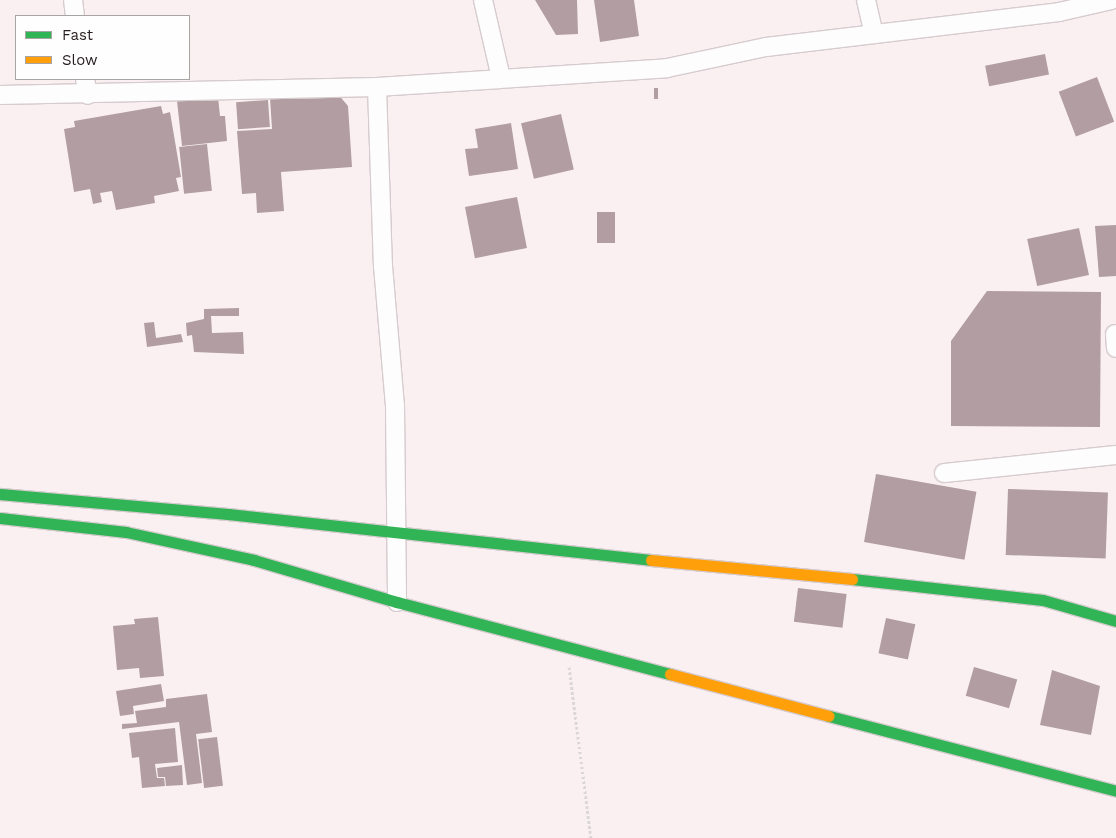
<!DOCTYPE html>
<style>
body{margin:0}
#map{position:relative;width:1116px;height:838px;overflow:hidden;background:#faf0f2;font-family:"Work Sans",sans-serif}
div>[style]{position:absolute}
.building>*{inset:0;background:#b19da2;transform-origin:0 0}
.path>*{height:3px;margin-top:-1.5px;transform-origin:0;background:repeating-linear-gradient(90deg,#dbd7d8 0 2.5px,transparent 0 5px)}
.roads{filter:drop-shadow(1px 0 #d6cbce) drop-shadow(-1px 0 #d6cbce) drop-shadow(0 1px #d6cbce) drop-shadow(0 -1px #d6cbce)}
.street>*{height:18px;margin:-9px;padding:0 9px;transform-origin:9px;border-radius:9px;background:#fefdfd}
.fast>*{height:11px;margin:-5.5px;padding:0 5.5px;transform-origin:5.5px;border-radius:5.5px;background:#30b455}
.slow>*{height:11px;margin:-5.5px;padding:0 5.5px;transform-origin:5.5px;border-radius:5.5px;background:#ff9f0a}
span{translate:-50% -50%;white-space:nowrap;text-align:center;line-height:1.15;-webkit-text-stroke:5px #fefefe;paint-order:stroke}
.legend{position:absolute;left:15px;top:15px;width:175px;height:65px;box-sizing:border-box;background:#fefefe;border:1px solid #a8a4a4;margin:0;padding:6px 9px;list-style:none;font-size:15px;color:#271c1e}
.legend li{display:flex;align-items:center;gap:10px;height:25px}
.legend b{width:25px;border:1px solid #a8a4a4}
</style>
<div id="map">
<div class="building">
<i style="clip-path:polygon(535px 0,577px 0,578px 34px,556px 35px)"></i>
<i style="clip-path:polygon(594px 0,634px 0,639px 36px,600px 42px)"></i>
<i style="left:1045px;top:54px;width:21px;height:61px;rotate:79deg"></i>
<i style="left:1097px;top:77px;width:48px;height:41px;rotate:69deg"></i>
<i style="left:654px;top:88px;width:4px;height:11px"></i>
<i style="clip-path:polygon(337px 93px,348px 106px,352px 167px,281px 172px,284px 211px,257px 213px,256px 193px,242px 194px,237px 131px,272px 129px,270px 98px)"></i>
<i style="clip-path:polygon(218px 97px,220px 116px,225px 116px,227px 141px,182px 146px,177px 101px)"></i>
<i style="left:268px;top:100px;width:27px;height:32px;rotate:86deg"></i>
<i style="clip-path:polygon(161px 106px,163px 114px,170px 112px,181px 177px,176px 178px,179px 191px,154px 196px,155px 203px,116px 210px,112px 191px,100px 193px,102px 202px,93px 204px,90px 189px,74px 192px,64px 129px,75px 127px,74px 121px)"></i>
<i style="left:561px;top:114px;width:57px;height:41px;rotate:77deg"></i>
<i style="clip-path:polygon(511px 123px,518px 169px,469px 176px,465px 149px,478px 148px,475px 129px)"></i>
<i style="left:207px;top:144px;width:47px;height:28px;rotate:84deg"></i>
<i style="left:517px;top:197px;width:52px;height:53px;rotate:79deg"></i>
<i style="left:597px;top:212px;width:18px;height:31px"></i>
<i style="clip-path:polygon(1116px 225px,1116px 276px,1099px 277px,1095px 226px)"></i>
<i style="left:1079px;top:228px;width:48px;height:53px;rotate:78deg"></i>
<i style="clip-path:polygon(987px 291px,1101px 292px,1100px 427px,951px 426px,951px 341px)"></i>
<i style="clip-path:polygon(239px 308px,239px 316px,211px 316px,212px 333px,243px 332px,244px 354px,194px 352px,192px 335px,187px 336px,186px 323px,204px 319px,204px 309px)"></i>
<i style="clip-path:polygon(154px 322px,156px 338px,181px 334px,183px 342px,147px 347px,144px 323px)"></i>
<i style="left:876px;top:474px;width:102px;height:69px;rotate:10deg"></i>
<i style="left:1008px;top:489px;width:100px;height:66px;rotate:2deg"></i>
<i style="left:798px;top:588px;width:49px;height:34px;rotate:7deg"></i>
<i style="clip-path:polygon(158px 617px,164px 676px,140px 678px,139px 668px,117px 670px,113px 626px,135px 624px,134px 619px)"></i>
<i style="left:886px;top:618px;width:30px;height:36px;rotate:12deg"></i>
<i style="left:974px;top:667px;width:45px;height:30px;rotate:16deg"></i>
<i style="clip-path:polygon(1052px 670px,1100px 686px,1091px 735px,1040px 725px)"></i>
<i style="clip-path:polygon(161px 684px,164px 701px,133px 706px,134px 714px,120px 716px,116px 691px)"></i>
<i style="clip-path:polygon(207px 694px,212px 732px,196px 734px,202px 783px,187px 785px,179px 722px,122px 729px,122px 724px,137px 723px,135px 711px,166px 707px,166px 699px)"></i>
<i style="clip-path:polygon(175px 728px,178px 762px,155px 764px,157px 778px,164px 778px,165px 786px,142px 788px,139px 757px,132px 758px,129px 733px)"></i>
<i style="left:217px;top:737px;width:49px;height:19px;rotate:83deg"></i>
<i style="clip-path:polygon(182px 765px,183px 785px,166px 786px,165px 777px,158px 777px,157px 768px)"></i>
</div>
<div class="path">
<i style="left:569px;top:667px;width:172px;rotate:82.7deg"></i>
</div>
<div class="roads">
<div class="street">
<i style="left:73px;top:0;width:16px;rotate:83deg"></i>
<i style="left:483px;top:0;width:80px;rotate:77deg"></i>
<i style="left:866px;top:0;width:35px;rotate:77deg"></i>
<i style="left:85px;top:79px;width:16px;rotate:79deg"></i>
<i style="left:377px;top:87px;width:179px;rotate:88.1deg"></i>
<i style="left:383px;top:266px;width:140px;rotate:85.1deg"></i>
<i style="left:395px;top:405px;width:197px;rotate:89.4deg"></i>
<i style="left:0;top:95px;width:377px;rotate:-1.2deg"></i>
<i style="left:377px;top:87px;width:291px;rotate:-3.7deg"></i>
<i style="left:667px;top:68px;width:101px;rotate:-12deg"></i>
<i style="left:766px;top:47px;width:295px;rotate:-6.8deg"></i>
<i style="left:1059px;top:12px;width:54px;rotate:-12.8deg"></i>
<i style="left:1115px;top:334px;width:14px;rotate:86deg"></i>
<i style="left:944px;top:473px;width:173px;rotate:-6deg"></i>
</div>
<div class="fast">
<i style="left:0;top:494px;width:229px;rotate:5deg"></i>
<i style="left:228px;top:514px;width:425px;rotate:6.2deg"></i>
<i style="left:0;top:518px;width:127px;rotate:6.3deg"></i>
<i style="left:126px;top:532px;width:131px;rotate:12.3deg"></i>
<i style="left:254px;top:560px;width:149px;rotate:16.4deg"></i>
<i style="left:397px;top:602px;width:282px;rotate:14.8deg"></i>
<i style="left:852px;top:579px;width:192px;rotate:6.3deg"></i>
<i style="left:1043px;top:600px;width:76px;rotate:16deg"></i>
<i style="left:829px;top:716px;width:297px;rotate:14.6deg"></i>
</div>
<div class="slow">
<i style="left:651px;top:560px;width:202px;rotate:5.4deg"></i>
<i style="left:670px;top:674px;width:164px;rotate:14.8deg"></i>
</div>
</div>
<ul class="legend">
<li><b style="height:6px;background:#30b455"></b>Fast</li>
<li><b style="height:6px;background:#ff9f0a"></b>Slow</li>
</ul>
</div>
